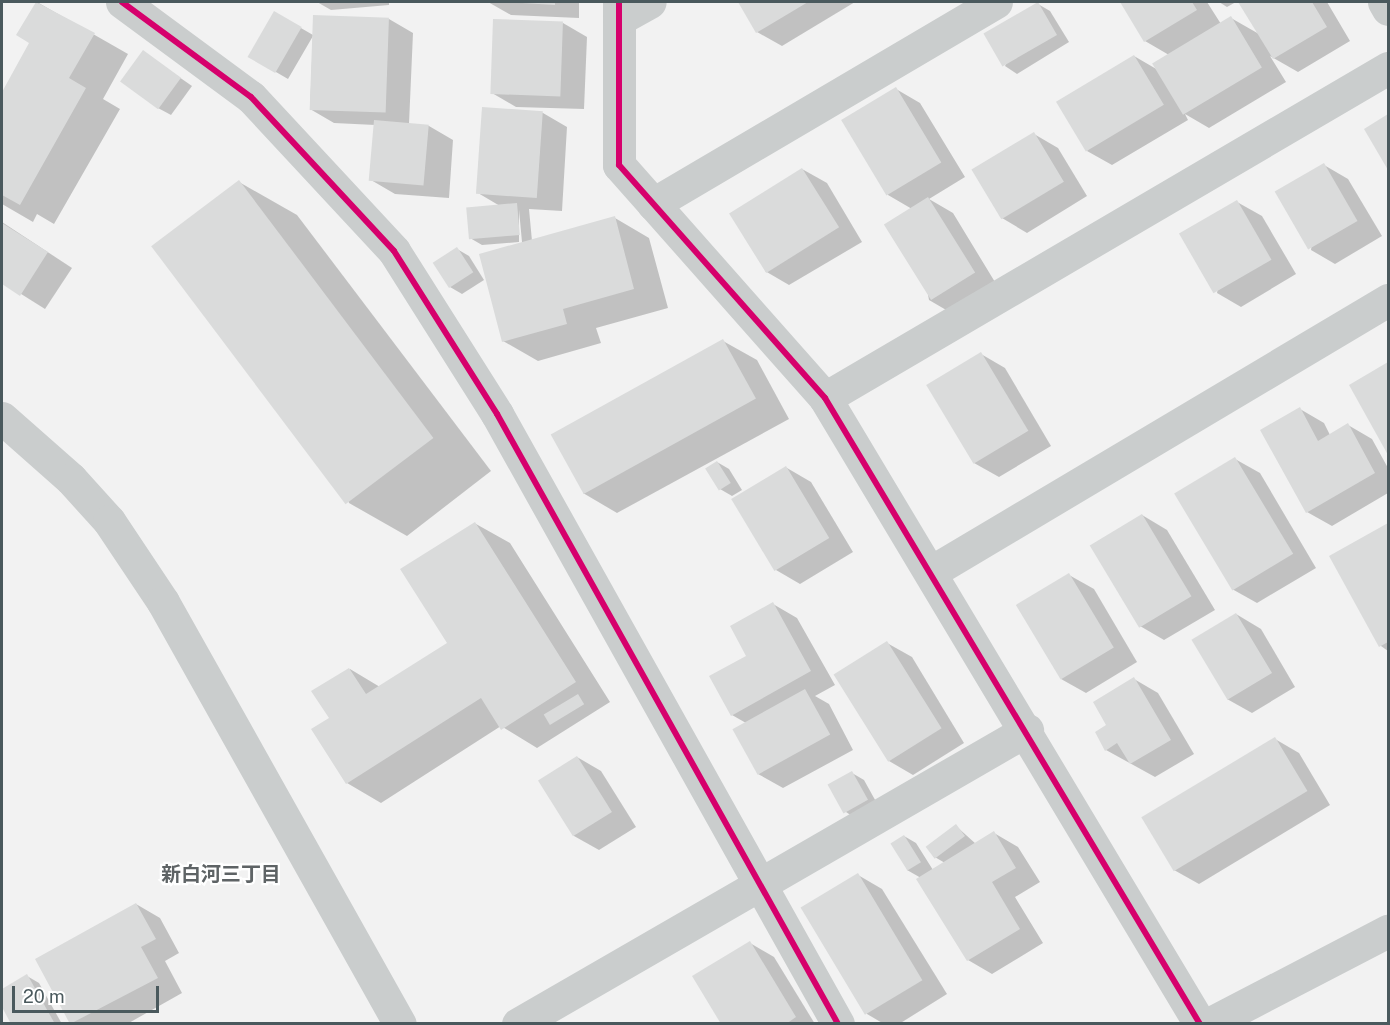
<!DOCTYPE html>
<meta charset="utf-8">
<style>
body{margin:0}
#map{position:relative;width:1390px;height:1025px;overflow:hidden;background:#f2f2f2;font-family:"Public Sans","Noto Sans JP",sans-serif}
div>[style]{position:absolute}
.shadow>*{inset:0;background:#0003}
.building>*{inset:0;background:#dadbdb;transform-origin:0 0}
.minor>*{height:33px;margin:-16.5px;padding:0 16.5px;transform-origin:16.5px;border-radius:16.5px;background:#cacdcd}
.tertiary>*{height:33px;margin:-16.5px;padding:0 16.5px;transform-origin:16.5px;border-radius:16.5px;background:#cacdcd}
.cycleway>*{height:6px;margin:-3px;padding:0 3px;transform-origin:3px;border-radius:3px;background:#d6006c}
span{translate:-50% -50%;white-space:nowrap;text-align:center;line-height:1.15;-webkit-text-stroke:4.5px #fff;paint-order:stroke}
.neighbourhood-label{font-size:20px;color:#5e6365;font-weight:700}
.frame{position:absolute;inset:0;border:3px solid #4a595d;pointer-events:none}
.scale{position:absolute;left:12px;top:986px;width:147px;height:27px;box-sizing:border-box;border:3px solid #4a595d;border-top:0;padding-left:8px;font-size:18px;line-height:21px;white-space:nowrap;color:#4a595d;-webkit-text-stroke:4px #fff;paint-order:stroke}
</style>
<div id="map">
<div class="shadow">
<i style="clip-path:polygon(37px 2px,128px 54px,103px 99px,120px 109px,54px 224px,37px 214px,33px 222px,2px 204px,2px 95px,31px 42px,18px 35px)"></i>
<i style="clip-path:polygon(317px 2px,389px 2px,389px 5px,331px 10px)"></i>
<i style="clip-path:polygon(488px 2px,579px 2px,579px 18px,511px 15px)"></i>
<i style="clip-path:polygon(739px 2px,855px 2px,782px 46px,757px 32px)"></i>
<i style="clip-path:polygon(1121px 2px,1207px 2px,1221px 24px,1231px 18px,1259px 34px,1240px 2px,1327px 2px,1350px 41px,1298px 72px,1270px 56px,1286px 82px,1209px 128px,1185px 114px,1188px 120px,1112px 165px,1087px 151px,1134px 56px,1158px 70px,1169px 55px,1145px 41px)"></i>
<i style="clip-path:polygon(1219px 2px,1236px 2px,1227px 7px)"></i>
<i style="clip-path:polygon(1038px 4px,1050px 11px,1069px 42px,1017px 74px,1005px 66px)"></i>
<i style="clip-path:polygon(275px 13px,313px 35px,314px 17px,389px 19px,413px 33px,409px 124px,429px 126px,453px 140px,449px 198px,395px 194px,371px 180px,375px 125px,334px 123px,310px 109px,313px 36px,288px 79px,250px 57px)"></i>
<i style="clip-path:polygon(563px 23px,587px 37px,584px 109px,516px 107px,492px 93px)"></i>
<i style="clip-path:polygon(143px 52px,192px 86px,171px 115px,158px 108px)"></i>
<i style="clip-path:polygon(896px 89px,920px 103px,965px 177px,929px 199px,953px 213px,998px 287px,953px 314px,929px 300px,912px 209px,888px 195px)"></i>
<i style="clip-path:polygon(484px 109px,543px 113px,567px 127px,562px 211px,529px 209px,532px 241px,615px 218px,649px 238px,668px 308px,596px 328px,601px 343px,538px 361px,503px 341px,522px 242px,519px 210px,519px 242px,482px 245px,470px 238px,500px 206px,478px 193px)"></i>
<i style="clip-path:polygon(1388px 116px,1388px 167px,1366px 129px)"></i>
<i style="clip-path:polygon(1034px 134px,1058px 148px,1087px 196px,1027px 233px,1002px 218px)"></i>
<i style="clip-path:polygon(1324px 165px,1348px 179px,1382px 236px,1335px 264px,1311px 250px)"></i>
<i style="clip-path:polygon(802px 169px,827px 183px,862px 242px,789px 285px,765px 271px)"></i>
<i style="clip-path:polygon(239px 182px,297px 215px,491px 471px,407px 536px,349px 503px)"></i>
<i style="clip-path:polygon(1237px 202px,1262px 216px,1296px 274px,1241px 307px,1217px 293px)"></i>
<i style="clip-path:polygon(2px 222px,72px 268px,45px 309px,2px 282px)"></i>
<i style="clip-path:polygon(457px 249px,469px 256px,484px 280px,462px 294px,450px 287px)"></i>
<i style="clip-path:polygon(723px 341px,757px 360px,789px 419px,617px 513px,583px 493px)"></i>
<i style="clip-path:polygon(981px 354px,1005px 368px,1051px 446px,999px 477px,974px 463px)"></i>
<i style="clip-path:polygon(1388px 364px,1388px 452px,1351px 385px)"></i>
<i style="clip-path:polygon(1300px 409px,1324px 423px,1330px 435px,1348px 425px,1372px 439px,1388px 468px,1388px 493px,1332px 526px,1307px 512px)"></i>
<i style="clip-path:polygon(1235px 459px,1260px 473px,1316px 568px,1257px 603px,1232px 589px)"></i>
<i style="clip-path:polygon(717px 462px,729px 469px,742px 490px,732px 496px,720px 489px)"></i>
<i style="clip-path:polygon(787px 468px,811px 482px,853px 552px,800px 584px,776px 570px)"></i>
<i style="clip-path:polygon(1142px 515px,1167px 530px,1215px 610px,1164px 640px,1140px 626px)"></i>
<i style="clip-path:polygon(476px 524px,510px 543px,610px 702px,537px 748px,501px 726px,381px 803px,347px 783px,313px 729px,331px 718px,350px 669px,380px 687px,449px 643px)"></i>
<i style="clip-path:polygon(1388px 524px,1388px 651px,1381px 646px,1331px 557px)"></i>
<i style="clip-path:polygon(1069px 575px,1094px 589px,1137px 662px,1086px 693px,1061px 679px)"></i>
<i style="clip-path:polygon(773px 604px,797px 618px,835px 685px,815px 696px,829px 704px,853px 750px,783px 788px,758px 774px,746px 723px,732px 715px,748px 656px)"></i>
<i style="clip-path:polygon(1236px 614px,1261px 629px,1295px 687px,1252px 713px,1227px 699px)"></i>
<i style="clip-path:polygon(887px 643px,912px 657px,964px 743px,913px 775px,889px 761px)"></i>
<i style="clip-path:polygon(1134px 679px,1158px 693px,1194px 754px,1155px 777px,1106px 750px,1108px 725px)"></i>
<i style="clip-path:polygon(1275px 739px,1299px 753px,1330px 805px,1199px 884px,1174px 870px)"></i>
<i style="clip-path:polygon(577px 757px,601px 771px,636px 827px,599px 850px,574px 836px)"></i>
<i style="clip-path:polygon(852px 773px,864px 780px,879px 807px,858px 820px,846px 812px)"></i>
<i style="clip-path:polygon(956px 826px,976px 844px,994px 833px,1018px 847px,1040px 882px,1015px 897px,1043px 943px,992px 974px,968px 960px,921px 878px,907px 870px,904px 836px,916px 843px,933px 870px,945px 863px,933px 856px)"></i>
<i style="clip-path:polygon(858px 875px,882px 889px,947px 994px,899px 1024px,884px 1024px,867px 1014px)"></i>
<i style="clip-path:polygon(136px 904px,160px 918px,179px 953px,165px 961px,182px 993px,127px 1024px,72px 1024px,37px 960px)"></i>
<i style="clip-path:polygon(750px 943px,774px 957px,815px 1024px,723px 1024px)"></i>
<i style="clip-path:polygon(27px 976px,39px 983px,62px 1024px,12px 1024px,2px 1004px,2px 991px)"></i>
</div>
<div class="building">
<i style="clip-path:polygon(36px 2px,95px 33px,69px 78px,86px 88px,20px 205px,2px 195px,2px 92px,29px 43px,16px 35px)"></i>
<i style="clip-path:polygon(522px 2px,555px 2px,555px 5px,522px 3px)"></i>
<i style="clip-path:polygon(738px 2px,808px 2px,756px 33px)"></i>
<i style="left:1038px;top:2px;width:38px;height:63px;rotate:60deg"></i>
<i style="clip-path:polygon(1120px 2px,1192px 2px,1197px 10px,1144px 42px)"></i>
<i style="clip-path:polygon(1238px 2px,1312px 2px,1327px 27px,1273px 59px)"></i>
<i style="left:274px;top:11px;width:32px;height:53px;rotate:30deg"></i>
<i style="left:313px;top:15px;width:76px;height:95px;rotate:2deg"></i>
<i style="left:1231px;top:16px;width:60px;height:92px;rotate:59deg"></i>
<i style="left:493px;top:19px;width:70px;height:75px;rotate:2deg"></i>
<i style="left:143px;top:50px;width:47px;height:39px;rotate:36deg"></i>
<i style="left:1134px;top:55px;width:58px;height:91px;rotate:59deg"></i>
<i style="left:896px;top:87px;width:88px;height:64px;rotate:59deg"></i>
<i style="left:482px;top:107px;width:61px;height:87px;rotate:4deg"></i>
<i style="clip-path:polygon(1388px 114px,1388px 170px,1364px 129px)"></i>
<i style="left:374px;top:120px;width:55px;height:61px;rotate:5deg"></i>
<i style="left:1034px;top:132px;width:58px;height:73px;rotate:59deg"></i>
<i style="left:1324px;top:163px;width:67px;height:57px;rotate:60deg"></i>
<i style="left:802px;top:168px;width:70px;height:86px;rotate:58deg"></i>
<i style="left:239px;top:180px;width:323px;height:110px;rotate:53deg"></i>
<i style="left:928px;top:197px;width:89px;height:52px;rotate:58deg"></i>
<i style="left:1237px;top:200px;width:69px;height:67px;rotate:60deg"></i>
<i style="left:517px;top:203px;width:32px;height:51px;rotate:85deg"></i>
<i style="clip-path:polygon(615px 216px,634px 289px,563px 309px,567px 324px,502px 342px,479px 254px)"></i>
<i style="clip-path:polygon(2px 223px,48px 252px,20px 296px,2px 284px)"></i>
<i style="left:457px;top:247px;width:30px;height:29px;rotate:57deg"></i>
<i style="left:723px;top:339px;width:68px;height:197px;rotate:61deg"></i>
<i style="left:981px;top:352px;width:92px;height:64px;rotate:59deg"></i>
<i style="clip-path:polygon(1388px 362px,1388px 455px,1349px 385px)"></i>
<i style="clip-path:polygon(1300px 407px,1318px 441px,1348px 423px,1375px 473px,1306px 513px,1260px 430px)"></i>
<i style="left:1235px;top:457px;width:113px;height:71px;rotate:59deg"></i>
<i style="left:717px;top:461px;width:26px;height:14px;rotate:58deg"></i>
<i style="left:786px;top:466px;width:84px;height:64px;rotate:59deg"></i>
<i style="left:1142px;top:514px;width:96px;height:61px;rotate:59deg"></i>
<i style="clip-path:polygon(475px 522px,576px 682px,501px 730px,481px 698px,346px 784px,311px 729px,329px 718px,311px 691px,349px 668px,366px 694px,447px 643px,400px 569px)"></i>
<i style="clip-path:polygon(1388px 523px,1388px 642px,1379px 647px,1329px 556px)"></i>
<i style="left:1069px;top:573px;width:87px;height:62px;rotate:59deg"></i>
<i style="clip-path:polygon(773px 602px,811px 671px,731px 716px,709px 676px,746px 656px,730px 626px)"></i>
<i style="left:1236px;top:613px;width:70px;height:52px;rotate:59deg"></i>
<i style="left:887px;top:641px;width:103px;height:63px;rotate:58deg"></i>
<i style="clip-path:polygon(1134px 677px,1171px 740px,1130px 764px,1117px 743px,1105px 751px,1095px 732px,1106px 725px,1093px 702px)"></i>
<i style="left:805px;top:689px;width:52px;height:83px;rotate:61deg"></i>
<i style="left:578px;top:694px;width:12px;height:40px;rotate:59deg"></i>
<i style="left:1275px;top:737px;width:63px;height:156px;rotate:59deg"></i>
<i style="left:577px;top:756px;width:66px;height:46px;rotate:58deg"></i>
<i style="left:852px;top:771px;width:33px;height:28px;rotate:61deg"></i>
<i style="left:956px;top:824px;width:15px;height:38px;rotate:53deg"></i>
<i style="clip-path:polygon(994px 831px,1016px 868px,992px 882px,1020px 929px,967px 961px,916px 879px)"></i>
<i style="left:904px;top:835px;width:32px;height:16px;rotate:58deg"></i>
<i style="left:858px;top:873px;width:125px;height:67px;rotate:59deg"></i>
<i style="clip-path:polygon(136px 903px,156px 939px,141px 947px,158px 978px,70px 1024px,35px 959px)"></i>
<i style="clip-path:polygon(750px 941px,796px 1017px,786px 1024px,721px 1024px,692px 976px)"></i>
<i style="clip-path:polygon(27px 974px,55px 1024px,11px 1024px,2px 1007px,2px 989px)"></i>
</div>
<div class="minor">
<i style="left:122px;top:2px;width:160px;rotate:36.4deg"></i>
<i style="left:251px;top:97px;width:210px;rotate:47.1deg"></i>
<i style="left:394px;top:251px;width:193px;rotate:57.7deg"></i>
<i style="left:497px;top:414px;width:699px;rotate:60.79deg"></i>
<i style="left:619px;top:2px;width:163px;rotate:90deg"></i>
<i style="left:619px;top:165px;width:311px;rotate:48.5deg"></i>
<i style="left:825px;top:398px;width:730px;rotate:59.08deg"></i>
<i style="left:1384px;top:2px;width:8px;rotate:60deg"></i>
<i style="left:619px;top:19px;width:35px;rotate:-29deg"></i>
<i style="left:653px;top:204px;width:398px;rotate:-30.5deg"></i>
<i style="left:825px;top:398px;width:653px;rotate:-30.38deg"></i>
<i style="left:931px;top:572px;width:532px;rotate:-30.76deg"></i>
<i style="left:518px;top:1024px;width:588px;rotate:-30.01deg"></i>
<i style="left:1209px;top:1024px;width:202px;rotate:-27.5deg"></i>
</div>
<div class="tertiary">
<i style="left:2px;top:418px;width:92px;rotate:41.5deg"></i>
<i style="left:71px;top:479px;width:57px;rotate:47.9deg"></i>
<i style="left:109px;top:521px;width:97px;rotate:56.3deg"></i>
<i style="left:163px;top:602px;width:484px;rotate:60.7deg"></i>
</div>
<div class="cycleway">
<i style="left:122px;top:2px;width:160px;rotate:36.4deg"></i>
<i style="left:251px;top:97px;width:210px;rotate:47.1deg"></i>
<i style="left:394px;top:251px;width:193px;rotate:57.7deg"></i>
<i style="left:497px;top:414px;width:699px;rotate:60.79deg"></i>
<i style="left:619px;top:2px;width:163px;rotate:90deg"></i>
<i style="left:619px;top:165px;width:311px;rotate:48.5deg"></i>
<i style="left:825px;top:398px;width:730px;rotate:59.08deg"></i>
</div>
<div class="neighbourhood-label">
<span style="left:221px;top:874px">新白河三丁目</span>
</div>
<div class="frame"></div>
<div class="scale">20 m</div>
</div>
